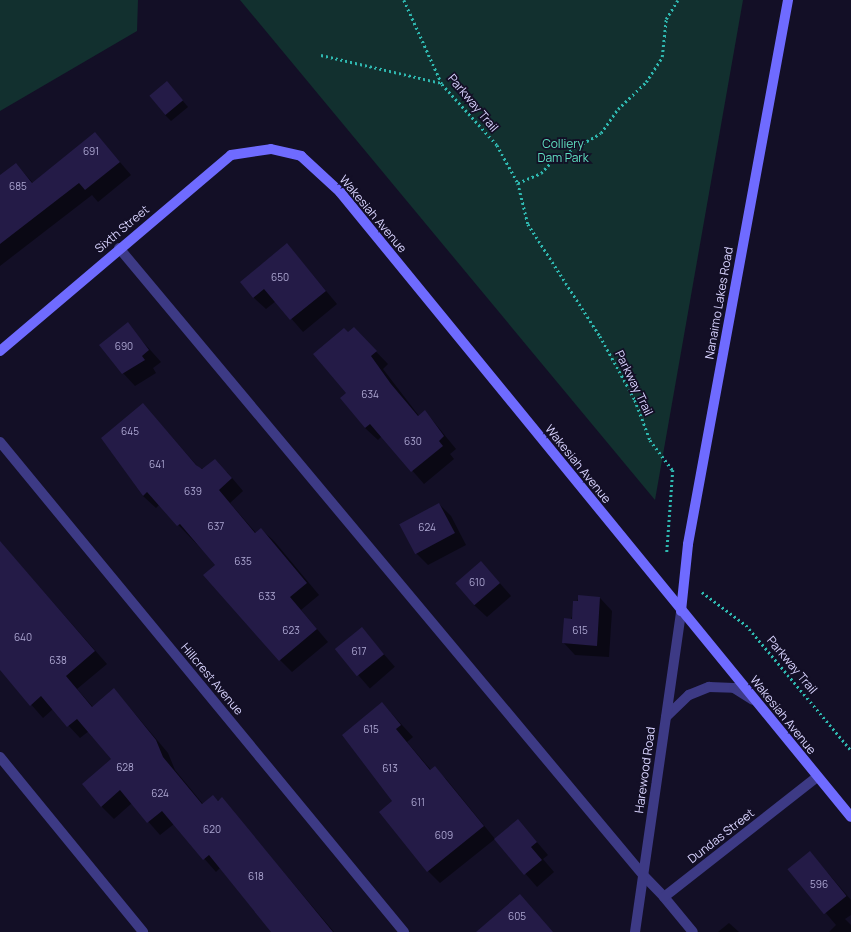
<!DOCTYPE html>
<style>
body{margin:0}
#map{position:relative;width:851px;height:932px;overflow:hidden;background:#130f26;font-family:Manrope,sans-serif}
div>[style]{position:absolute}
.green>*{inset:0;background:#12302f}
.shadow>*{inset:0;background:#0007;transform-origin:0 0}
.building>*{inset:0;background:#241b47;transform-origin:0 0}
.path>*{height:2.5px;margin-top:-1.25px;transform-origin:0;background:repeating-linear-gradient(90deg,#2fb8b0 0 2px,transparent 0 5px)}
.lane>*{height:10px;margin:-5px;padding:0 5px;transform-origin:5px;border-radius:5px;background:#3d3a85}
.street>*{height:10px;margin:-5px;padding:0 5px;transform-origin:5px;border-radius:5px;background:#3d3a85}
.secondary>*{height:10px;margin:-5px;padding:0 5px;transform-origin:5px;border-radius:5px;background:#6f6bff}
span{translate:-50% -50%;white-space:nowrap;text-align:center;line-height:1.15;-webkit-text-stroke:3.5px #130f26;paint-order:stroke}
.number-label{font-size:10px;color:#aca6d1}
.number-label span{-webkit-text-stroke-width:0}
.street-label{font-size:12px;color:#d9d4ff}
.park-label{font-size:12px;color:#5fe0c0}
</style>
<div id="map">
<div class="green">
<i style="clip-path:polygon(0 0,138px 0,137px 31px,0 111px)"></i>
<i style="clip-path:polygon(240px 0,743px 0,655px 500px)"></i>
</div>
<div class="shadow">
<i style="clip-path:polygon(173px 89px,188px 107px,171px 121px,165px 115px)"></i>
<i style="clip-path:polygon(95px 133px,131px 175px,98px 202px,92px 195px,0 266px,0 177px,16px 164px,33px 183px)"></i>
<i style="clip-path:polygon(287px 244px,337px 304px,303px 332px,276px 301px,266px 309px,253px 297px)"></i>
<i style="clip-path:polygon(127px 324px,161px 362px,153px 368px,156px 373px,135px 386px,123px 373px)"></i>
<i style="clip-path:polygon(354px 329px,388px 364px,383px 369px,419px 416px,425px 411px,456px 449px,450px 454px,454px 459px,424px 484px,382px 436px,378px 440px,365px 428px,347px 393px,349px 333px)"></i>
<i style="clip-path:polygon(143px 404px,199px 468px,227px 472px,243px 491px,230px 503px,256px 533px,261px 529px,274px 541px,319px 595px,301px 610px,328px 642px,292px 672px,280px 660px,217px 565px,159px 505px,156px 508px,143px 496px,102px 438px)"></i>
<i style="clip-path:polygon(439px 504px,451px 516px,466px 545px,428px 565px,415px 552px)"></i>
<i style="clip-path:polygon(0 542px,107px 664px,77px 689px,93px 707px,114px 689px,168px 753px,175px 770px,203px 804px,222px 799px,334px 932px,272px 932px,220px 868px,216px 872px,174px 824px,160px 835px,132px 803px,114px 819px,102px 807px,83px 784px,113px 760px,89px 731px,80px 738px,53px 709px,43px 718px,0 669px)"></i>
<i style="clip-path:polygon(481px 562px,511px 596px,487px 617px,474px 605px)"></i>
<i style="clip-path:polygon(579px 596px,600px 598px,612px 611px,609px 657px,575px 655px,563px 642px)"></i>
<i style="left:362px;top:629px;width:50px;height:33px;rotate:49deg"></i>
<i style="clip-path:polygon(382px 703px,413px 737px,407px 742px,431px 770px,435px 768px,447px 780px,495px 839px,518px 820px,548px 855px,543px 859px,554px 872px,537px 887px,495px 839px,440px 883px,428px 871px,394px 801px)"></i>
<i style="clip-path:polygon(810px 852px,851px 900px,851px 915px,845px 919px,851px 925px,851px 932px,829px 932px,836px 925px,789px 870px)"></i>
<i style="clip-path:polygon(729px 923px,739px 932px,718px 932px)"></i>
</div>
<div class="building">
<i style="left:167px;top:81px;width:25px;height:23px;rotate:50deg"></i>
<i style="clip-path:polygon(95px 132px,120px 162px,85px 190px,79px 183px,0 244px,0 175px,16px 163px,32px 183px)"></i>
<i style="clip-path:polygon(287px 243px,326px 291px,290px 320px,264px 289px,253px 298px,240px 282px)"></i>
<i style="clip-path:polygon(128px 322px,149px 350px,142px 356px,145px 360px,122px 374px,99px 345px)"></i>
<i style="clip-path:polygon(354px 327px,377px 351px,371px 356px,391px 384px,418px 416px,425px 410px,444px 436px,439px 441px,443px 446px,411px 472px,370px 424px,365px 428px,340px 398px,346px 393px,313px 354px,344px 328px,348px 332px)"></i>
<i style="clip-path:polygon(143px 403px,196px 465px,202px 469px,215px 459px,232px 478px,219px 490px,255px 533px,261px 528px,307px 583px,290px 597px,317px 629px,279px 661px,203px 575px,215px 565px,180px 524px,177px 526px,147px 492px,143px 496px,101px 438px)"></i>
<i style="left:439px;top:503px;width:34px;height:45px;rotate:62deg"></i>
<i style="clip-path:polygon(0 541px,95px 651px,66px 676px,92px 707px,114px 688px,156px 740px,163px 757px,202px 804px,213px 795px,218px 801px,222px 797px,333px 932px,271px 932px,209px 855px,203px 860px,162px 811px,147px 823px,120px 790px,101px 807px,82px 784px,111px 759px,77px 719px,67px 727px,41px 696px,30px 706px,0 670px)"></i>
<i style="left:481px;top:561px;width:29px;height:34px;rotate:49deg"></i>
<i style="clip-path:polygon(578px 595px,600px 597px,597px 646px,562px 643px,564px 618px,572px 619px,573px 601px,578px 601px)"></i>
<i style="left:362px;top:627px;width:35px;height:35px;rotate:51deg"></i>
<i style="clip-path:polygon(382px 702px,401px 725px,396px 729px,430px 770px,435px 766px,484px 826px,427px 872px,379px 812px,392px 801px,342px 735px)"></i>
<i style="clip-path:polygon(518px 819px,537px 842px,531px 847px,542px 860px,524px 875px,494px 839px)"></i>
<i style="left:810px;top:851px;width:58px;height:29px;rotate:51deg"></i>
<i style="clip-path:polygon(520px 894px,553px 932px,476px 932px)"></i>
</div>
<div class="path">
<i style="left:404px;top:0;width:92px;rotate:65.7deg"></i>
<i style="left:442px;top:84px;width:82px;rotate:48deg"></i>
<i style="left:497px;top:145px;width:43px;rotate:61.1deg"></i>
<i style="left:518px;top:183px;width:42px;rotate:76.3deg"></i>
<i style="left:528px;top:224px;width:133px;rotate:57.3deg"></i>
<i style="left:600px;top:336px;width:73px;rotate:61.3deg"></i>
<i style="left:635px;top:400px;width:43px;rotate:69.4deg"></i>
<i style="left:650px;top:440px;width:38px;rotate:53deg"></i>
<i style="left:673px;top:470px;width:82px;rotate:94.2deg"></i>
<i style="left:321px;top:55px;width:123px;rotate:13.1deg"></i>
<i style="left:518px;top:183px;width:25px;rotate:-23deg"></i>
<i style="left:541px;top:173px;width:16px;rotate:-47deg"></i>
<i style="left:552px;top:161px;width:56px;rotate:-29.7deg"></i>
<i style="left:601px;top:133px;width:29px;rotate:-55deg"></i>
<i style="left:618px;top:109px;width:39px;rotate:-44deg"></i>
<i style="left:646px;top:82px;width:30px;rotate:-57deg"></i>
<i style="left:662px;top:57px;width:38px;rotate:-84deg"></i>
<i style="left:666px;top:19px;width:22px;rotate:-58deg"></i>
<i style="left:702px;top:592px;width:55px;rotate:36.9deg"></i>
<i style="left:746px;top:625px;width:163px;rotate:50deg"></i>
</div>
<div class="lane">
<i style="left:119px;top:248px;width:817px;rotate:50.11deg"></i>
<i style="left:0;top:757px;width:226px;rotate:50.7deg"></i>
<i style="left:664px;top:897px;width:45px;rotate:50.4deg"></i>
</div>
<div class="street">
<i style="left:0;top:442px;width:635px;rotate:50.49deg"></i>
<i style="left:666px;top:717px;width:32px;rotate:-44deg"></i>
<i style="left:689px;top:695px;width:22px;rotate:-22deg"></i>
<i style="left:709px;top:687px;width:25px;rotate:2deg"></i>
<i style="left:734px;top:688px;width:22px;rotate:32deg"></i>
<i style="left:643px;top:875px;width:30px;rotate:46deg"></i>
<i style="left:664px;top:897px;width:194px;rotate:-38.1deg"></i>
<i style="left:635px;top:932px;width:324px;rotate:-81.8deg"></i>
</div>
<div class="secondary">
<i style="left:0;top:351px;width:303px;rotate:-40.3deg"></i>
<i style="left:231px;top:155px;width:40px;rotate:-8.5deg"></i>
<i style="left:271px;top:149px;width:31px;rotate:13deg"></i>
<i style="left:301px;top:156px;width:53px;rotate:42.7deg"></i>
<i style="left:340px;top:192px;width:807px;rotate:50.73deg"></i>
<i style="left:681px;top:611px;width:67px;rotate:-84deg"></i>
<i style="left:688px;top:544px;width:553px;rotate:-79.58deg"></i>
</div>
<div class="number-label">
<span style="left:91px;top:152px">691</span>
<span style="left:18px;top:187px">685</span>
<span style="left:280px;top:278px">650</span>
<span style="left:124px;top:347px">690</span>
<span style="left:370px;top:395px">634</span>
<span style="left:130px;top:432px">645</span>
<span style="left:413px;top:442px">630</span>
<span style="left:157px;top:465px">641</span>
<span style="left:193px;top:492px">639</span>
<span style="left:216px;top:527px">637</span>
<span style="left:427px;top:528px">624</span>
<span style="left:243px;top:562px">635</span>
<span style="left:477px;top:583px">610</span>
<span style="left:267px;top:597px">633</span>
<span style="left:291px;top:631px">623</span>
<span style="left:580px;top:631px">615</span>
<span style="left:23px;top:638px">640</span>
<span style="left:359px;top:652px">617</span>
<span style="left:58px;top:661px">638</span>
<span style="left:371px;top:730px">615</span>
<span style="left:125px;top:768px">628</span>
<span style="left:390px;top:769px">613</span>
<span style="left:160px;top:794px">624</span>
<span style="left:418px;top:803px">611</span>
<span style="left:212px;top:830px">620</span>
<span style="left:444px;top:836px">609</span>
<span style="left:256px;top:877px">618</span>
<span style="left:819px;top:885px">596</span>
<span style="left:517px;top:917px">605</span>
</div>
<div class="street-label">
<span style="left:473px;top:103px;rotate:50deg">Parkway Trail</span>
<span style="left:373px;top:214px;rotate:50deg">Wakesiah Avenue</span>
<span style="left:122px;top:229px;rotate:-40deg">Sixth Street</span>
<span style="left:719px;top:303px;rotate:-80deg">Nanaimo Lakes Road</span>
<span style="left:634px;top:383px;rotate:64deg">Parkway Trail</span>
<span style="left:578px;top:464px;rotate:51deg">Wakesiah Avenue</span>
<span style="left:792px;top:665px;rotate:50deg">Parkway Trail</span>
<span style="left:212px;top:679px;rotate:50deg">Hillcrest Avenue</span>
<span style="left:783px;top:715px;rotate:51deg">Wakesiah Avenue</span>
<span style="left:645px;top:770px;rotate:-82deg">Harewood Road</span>
<span style="left:721px;top:836px;rotate:-38deg">Dundas Street</span>
</div>
<div class="park-label">
<span style="left:563px;top:151px">Colliery<br>Dam Park</span>
</div>
</div>
